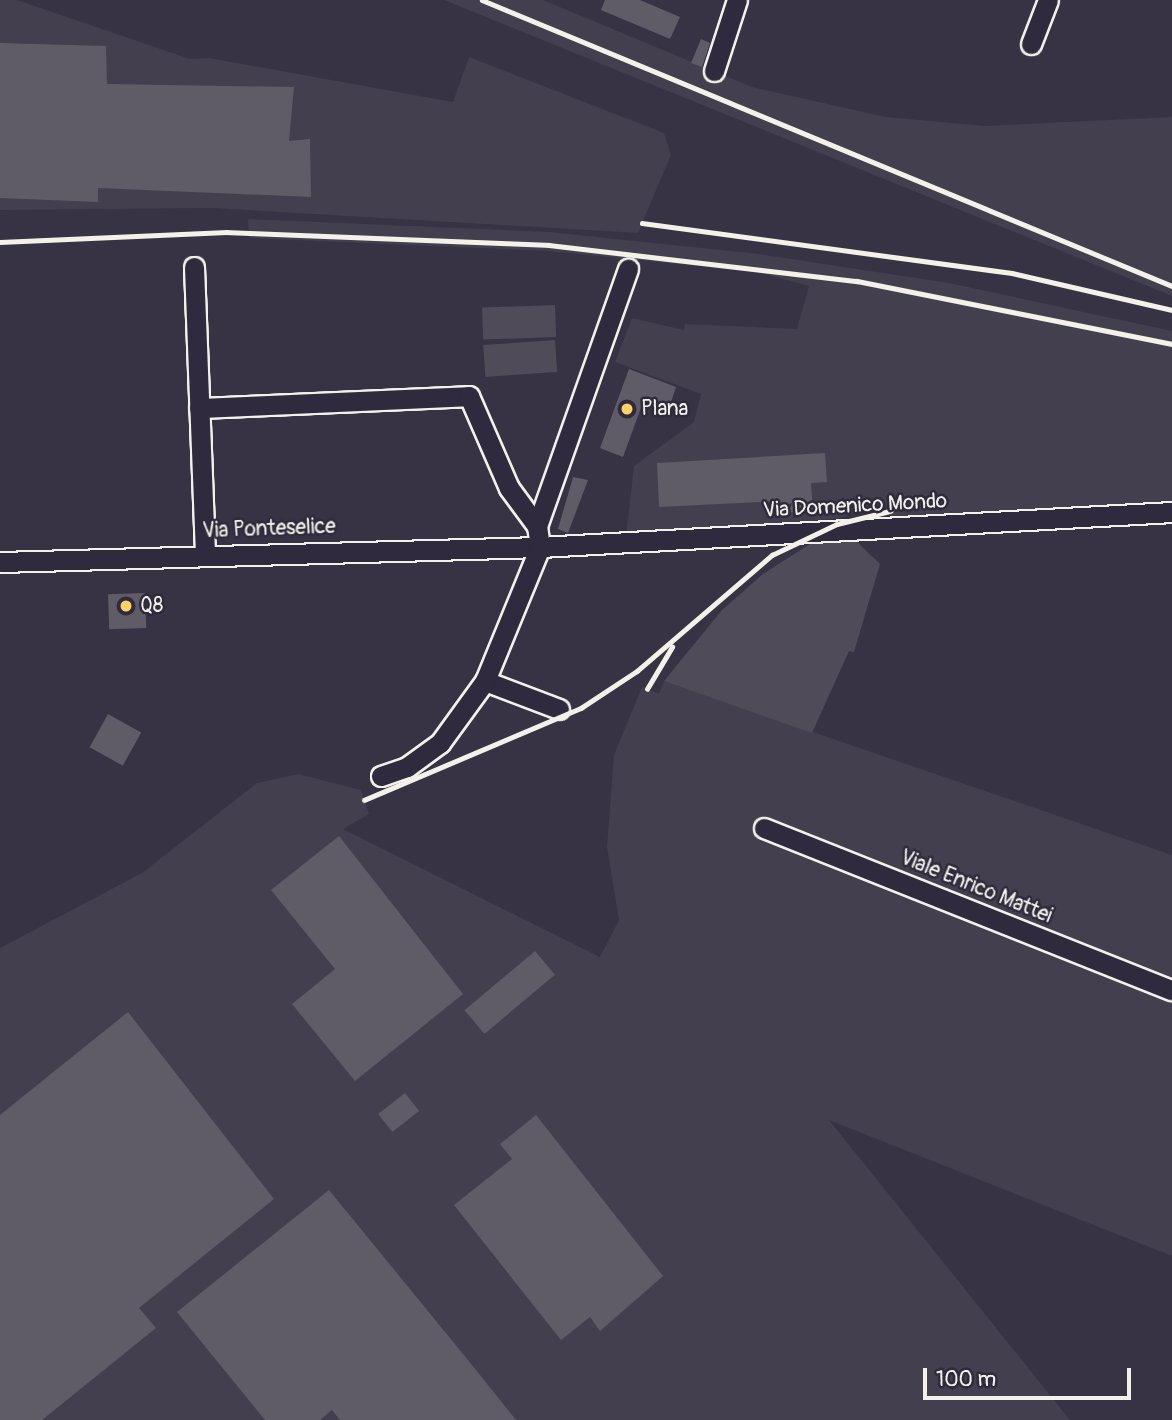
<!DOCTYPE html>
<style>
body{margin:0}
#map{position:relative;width:1172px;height:1420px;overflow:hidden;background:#373244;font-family:Pangolin,sans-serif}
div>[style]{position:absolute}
.built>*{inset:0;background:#433f4e}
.green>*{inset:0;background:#504b59;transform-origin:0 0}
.building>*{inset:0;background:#5f5c67;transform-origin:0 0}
.roads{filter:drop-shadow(2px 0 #f4f1e8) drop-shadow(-2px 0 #f4f1e8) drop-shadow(0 2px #f4f1e8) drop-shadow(0 -2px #f4f1e8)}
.minor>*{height:19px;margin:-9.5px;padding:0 9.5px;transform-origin:9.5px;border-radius:9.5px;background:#2f2a3d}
.rail>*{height:4.5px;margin:-2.25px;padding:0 2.25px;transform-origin:2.25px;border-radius:2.25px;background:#f4f1e8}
.dots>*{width:19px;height:19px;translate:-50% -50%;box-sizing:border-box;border:4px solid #2f2a3d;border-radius:50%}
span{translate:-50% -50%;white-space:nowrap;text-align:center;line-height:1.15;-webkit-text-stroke:5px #2f2a3d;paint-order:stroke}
.poi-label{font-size:21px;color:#f4f1e8}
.left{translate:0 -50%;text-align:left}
.street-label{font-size:21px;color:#f4f1e8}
.scale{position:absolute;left:923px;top:1368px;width:208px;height:32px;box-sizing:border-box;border:4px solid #f4f1e8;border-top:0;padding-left:9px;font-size:21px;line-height:24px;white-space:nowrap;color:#f4f1e8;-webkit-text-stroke:5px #2f2a3d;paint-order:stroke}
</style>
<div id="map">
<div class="built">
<i style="clip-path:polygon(0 0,17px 0,190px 59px,209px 58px,453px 102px,469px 57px,664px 133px,671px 155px,638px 233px,212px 208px,0 210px)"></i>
<i style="clip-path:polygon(444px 0,543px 0,752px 87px,886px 117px,985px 126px,1172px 117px,1172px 296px)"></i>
<i style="clip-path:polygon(248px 219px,549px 232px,759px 254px,949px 283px,1172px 331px,1172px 501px,891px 518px,888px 505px,834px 519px,626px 536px,634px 466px,694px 422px,701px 394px,615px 362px,632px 318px,684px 330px,685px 324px,797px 329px,809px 286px,757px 272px,550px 251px,249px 238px)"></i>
<i style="clip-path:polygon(664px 681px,1172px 855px,1172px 1256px,829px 1120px,1070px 1420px,0 1420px,0 948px,142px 873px,257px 783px,298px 774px,361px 790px,369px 814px,343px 829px,600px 957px,619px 920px,607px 847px,614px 755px,642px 687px,659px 694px)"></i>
</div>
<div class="green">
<i style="left:555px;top:305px;width:32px;height:73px;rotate:88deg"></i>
<i style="left:555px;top:340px;width:32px;height:72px;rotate:86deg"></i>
<i style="clip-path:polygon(853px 538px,880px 564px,854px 652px,849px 651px,812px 733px,664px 681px,722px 610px,763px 574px,813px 542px)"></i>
</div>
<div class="building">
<i style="clip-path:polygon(605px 0,640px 0,680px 17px,670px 39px,601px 10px)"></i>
<i style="clip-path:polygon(701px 39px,710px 43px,702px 67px,691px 63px)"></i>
<i style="clip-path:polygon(0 43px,106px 46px,107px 84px,294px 87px,289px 141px,310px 139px,311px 197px,98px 188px,98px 202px,0 198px)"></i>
<i style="clip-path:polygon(629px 369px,676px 387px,667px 414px,642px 405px,623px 457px,600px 448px)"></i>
<i style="clip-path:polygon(825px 453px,827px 482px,811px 483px,813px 511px,780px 513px,779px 501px,659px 507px,657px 463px)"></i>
<i style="clip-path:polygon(573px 477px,588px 480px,568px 533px,558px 529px)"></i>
<i style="left:145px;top:593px;width:35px;height:37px;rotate:88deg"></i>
<i style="left:108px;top:714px;width:38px;height:38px;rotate:29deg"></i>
<i style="clip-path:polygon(339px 836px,463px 994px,355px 1081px,292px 1004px,335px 969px,271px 890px)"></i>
<i style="left:535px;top:951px;width:31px;height:92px;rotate:50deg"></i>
<i style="clip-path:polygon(128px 1012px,274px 1199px,139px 1308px,156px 1328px,42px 1420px,0 1420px,0 1115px)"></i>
<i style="left:405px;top:1093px;width:23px;height:34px;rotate:52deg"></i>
<i style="clip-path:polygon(536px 1115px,663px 1276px,600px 1331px,590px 1317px,561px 1340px,454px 1205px,512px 1159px,500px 1144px)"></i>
<i style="clip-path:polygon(329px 1190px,472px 1365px,516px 1420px,340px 1420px,332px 1410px,320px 1420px,265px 1420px,177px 1312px)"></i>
</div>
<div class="roads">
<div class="minor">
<i style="left:1031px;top:44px;width:47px;rotate:-68.9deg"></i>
<i style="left:714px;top:71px;width:75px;rotate:-72.1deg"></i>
<i style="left:194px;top:267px;width:287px;rotate:87.8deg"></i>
<i style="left:199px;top:408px;width:270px;rotate:-2.5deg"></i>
<i style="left:469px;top:396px;width:100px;rotate:66.5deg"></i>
<i style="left:509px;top:488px;width:47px;rotate:53.6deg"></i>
<i style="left:0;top:562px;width:540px;rotate:-1.59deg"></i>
<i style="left:540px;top:547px;width:633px;rotate:-3.17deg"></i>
<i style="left:485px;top:681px;width:79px;rotate:20.7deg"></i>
<i style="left:381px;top:776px;width:28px;rotate:-19deg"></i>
<i style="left:407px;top:767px;width:41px;rotate:-36deg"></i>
<i style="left:440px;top:743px;width:77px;rotate:-54deg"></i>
<i style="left:485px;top:681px;width:145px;rotate:-67.7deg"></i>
<i style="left:540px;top:547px;width:21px;rotate:-98deg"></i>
<i style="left:537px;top:526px;width:273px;rotate:-70.5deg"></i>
<i style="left:764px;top:828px;width:439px;rotate:21.7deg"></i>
</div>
</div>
<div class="rail">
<i style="left:482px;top:0;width:747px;rotate:22.51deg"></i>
<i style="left:642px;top:223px;width:373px;rotate:7.7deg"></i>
<i style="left:1012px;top:273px;width:164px;rotate:13deg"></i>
<i style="left:0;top:242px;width:227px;rotate:-2.5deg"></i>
<i style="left:227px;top:232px;width:322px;rotate:2.3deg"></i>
<i style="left:549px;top:245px;width:310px;rotate:6.7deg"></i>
<i style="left:857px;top:281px;width:321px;rotate:11.3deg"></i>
<i style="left:647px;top:689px;width:49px;rotate:-59.2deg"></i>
<i style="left:364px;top:800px;width:236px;rotate:-23deg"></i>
<i style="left:581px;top:708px;width:67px;rotate:-33.5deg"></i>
<i style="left:637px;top:671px;width:178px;rotate:-40.7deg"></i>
<i style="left:772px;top:555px;width:72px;rotate:-25.5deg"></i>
<i style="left:837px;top:524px;width:55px;rotate:-13.8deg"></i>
</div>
<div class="dots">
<i style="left:627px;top:409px;background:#ffd166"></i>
<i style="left:126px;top:606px;background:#ffd166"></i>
</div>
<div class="poi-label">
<span class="left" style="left:641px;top:409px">Plana</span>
<span class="left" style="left:140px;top:606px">Q8</span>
</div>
<div class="street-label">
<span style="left:855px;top:506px;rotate:-3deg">Via Domenico Mondo</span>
<span style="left:269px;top:529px;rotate:-2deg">Via Ponteselice</span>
<span style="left:976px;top:887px;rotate:22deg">Viale Enrico Mattei</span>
</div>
<div class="scale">100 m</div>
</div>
